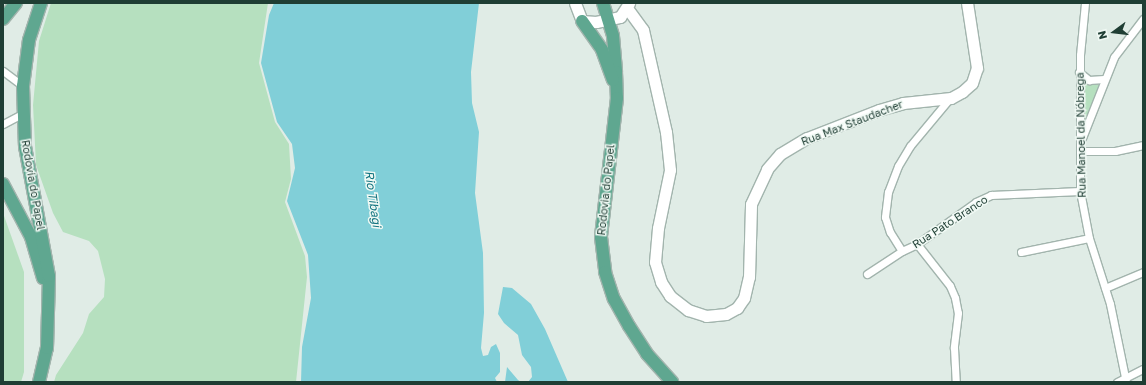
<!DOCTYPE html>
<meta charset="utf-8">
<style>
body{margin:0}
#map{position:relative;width:1146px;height:385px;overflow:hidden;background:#e0ece6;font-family:"Golos Text",sans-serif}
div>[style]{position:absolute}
.green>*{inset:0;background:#b6e0bf}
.water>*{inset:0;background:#81cfd8}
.roads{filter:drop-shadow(1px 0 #a2b4ad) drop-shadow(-1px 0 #a2b4ad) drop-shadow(0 1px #a2b4ad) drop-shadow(0 -1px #a2b4ad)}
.street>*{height:7px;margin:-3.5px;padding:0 3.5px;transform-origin:3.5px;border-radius:3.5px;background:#fff}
.secondary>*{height:11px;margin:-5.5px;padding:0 5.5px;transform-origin:5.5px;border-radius:5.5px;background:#fff}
.primary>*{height:12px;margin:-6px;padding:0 6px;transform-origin:6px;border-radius:6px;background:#5fa790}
span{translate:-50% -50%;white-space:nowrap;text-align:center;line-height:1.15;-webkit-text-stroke:3px #f0f9f4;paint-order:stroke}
.street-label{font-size:11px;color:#1f3e34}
.water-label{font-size:12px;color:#127480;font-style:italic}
.frame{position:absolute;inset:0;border:4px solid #1f3e34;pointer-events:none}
.north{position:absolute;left:1094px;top:12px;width:40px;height:40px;-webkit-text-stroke:3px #f0f9f4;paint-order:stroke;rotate:255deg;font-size:11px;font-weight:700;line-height:16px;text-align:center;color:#1f3e34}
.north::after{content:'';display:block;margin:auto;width:14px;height:18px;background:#1f3e34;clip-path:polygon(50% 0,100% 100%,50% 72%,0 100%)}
</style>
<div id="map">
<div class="green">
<i style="clip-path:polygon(51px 3px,268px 3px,259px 63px,275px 122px,289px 144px,291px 179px,285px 202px,305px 256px,307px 277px,296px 382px,54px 382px,56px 375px,83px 333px,89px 314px,104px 297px,105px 279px,98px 251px,89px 241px,63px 232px,53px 213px,36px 165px,33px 105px,39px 41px)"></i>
<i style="clip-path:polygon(1082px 76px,1091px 84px,1099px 85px,1081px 135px)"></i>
<i style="clip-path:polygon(3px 213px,24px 272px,24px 372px,21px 382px,3px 382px)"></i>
</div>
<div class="water">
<i style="clip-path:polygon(274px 3px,479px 3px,471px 72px,472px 103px,479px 132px,475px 193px,483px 253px,484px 313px,481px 348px,483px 356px,488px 355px,491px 347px,496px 344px,500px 353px,500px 372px,495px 378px,497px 382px,301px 382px,302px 347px,311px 298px,308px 255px,287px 201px,295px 168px,292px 144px,277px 122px,261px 63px,269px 15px)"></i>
<i style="clip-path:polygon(503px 287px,512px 288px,531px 304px,545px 329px,568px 382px,528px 382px,532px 377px,531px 367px,522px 355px,518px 335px,504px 323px,498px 314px)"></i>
<i style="clip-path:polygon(507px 367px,518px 380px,521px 382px,505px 382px)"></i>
</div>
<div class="roads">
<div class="street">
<i style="left:1085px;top:3px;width:52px;rotate:95.5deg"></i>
<i style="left:1080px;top:55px;width:136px;rotate:90deg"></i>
<i style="left:1080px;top:191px;width:48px;rotate:79.2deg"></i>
<i style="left:1089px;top:238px;width:69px;rotate:72.3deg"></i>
<i style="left:1110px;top:304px;width:80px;rotate:78.4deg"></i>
<i style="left:3px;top:71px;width:25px;rotate:37deg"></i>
<i style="left:1079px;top:72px;width:13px;rotate:39deg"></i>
<i style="left:1089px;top:80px;width:15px;rotate:-4deg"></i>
<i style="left:950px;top:98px;width:62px;rotate:129.8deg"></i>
<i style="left:910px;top:146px;width:23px;rotate:121deg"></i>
<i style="left:898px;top:166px;width:28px;rotate:111deg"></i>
<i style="left:888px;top:192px;width:25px;rotate:97deg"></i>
<i style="left:885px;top:217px;width:16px;rotate:72deg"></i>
<i style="left:890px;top:232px;width:22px;rotate:58deg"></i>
<i style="left:902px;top:251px;width:17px;rotate:-25deg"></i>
<i style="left:917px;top:244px;width:72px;rotate:-35.4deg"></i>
<i style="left:976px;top:202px;width:17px;rotate:-25deg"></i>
<i style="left:991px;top:195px;width:89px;rotate:-2.6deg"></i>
<i style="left:3px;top:124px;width:24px;rotate:-28deg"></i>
<i style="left:1082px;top:138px;width:87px;rotate:-68.4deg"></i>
<i style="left:1114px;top:57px;width:48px;rotate:-52.7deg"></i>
<i style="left:1081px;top:151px;width:34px"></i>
<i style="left:1115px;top:151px;width:29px;rotate:-12deg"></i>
<i style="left:917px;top:244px;width:53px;rotate:51.8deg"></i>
<i style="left:950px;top:286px;width:13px;rotate:67deg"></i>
<i style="left:955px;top:298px;width:15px;rotate:79deg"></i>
<i style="left:958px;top:313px;width:35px;rotate:97deg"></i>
<i style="left:954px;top:348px;width:34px;rotate:87deg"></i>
<i style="left:1021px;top:252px;width:69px;rotate:-11.6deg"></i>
<i style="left:867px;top:274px;width:42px;rotate:-33.3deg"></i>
<i style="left:1105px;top:288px;width:41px;rotate:-22.8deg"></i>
<i style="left:1117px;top:382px;width:29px;rotate:-27deg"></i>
</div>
<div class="secondary">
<i style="left:575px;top:3px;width:19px;rotate:69deg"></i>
<i style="left:582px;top:21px;width:14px;rotate:4deg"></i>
<i style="left:596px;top:22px;width:25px;rotate:-12deg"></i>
<i style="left:620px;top:17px;width:17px;rotate:-57deg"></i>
<i style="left:627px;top:8px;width:27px;rotate:54deg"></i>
<i style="left:643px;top:30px;width:105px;rotate:77.3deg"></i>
<i style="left:666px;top:132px;width:38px;rotate:84deg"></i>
<i style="left:670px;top:170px;width:59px;rotate:101.7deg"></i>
<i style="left:658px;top:228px;width:34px;rotate:95deg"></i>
<i style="left:655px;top:262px;width:21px;rotate:73deg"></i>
<i style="left:661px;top:282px;width:17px;rotate:57deg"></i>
<i style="left:670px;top:296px;width:23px;rotate:38deg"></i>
<i style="left:688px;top:310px;width:19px;rotate:18deg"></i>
<i style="left:706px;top:316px;width:20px;rotate:-6deg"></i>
<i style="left:726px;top:314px;width:13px;rotate:-29deg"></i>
<i style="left:737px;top:308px;width:12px;rotate:-55deg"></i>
<i style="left:744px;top:298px;width:22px;rotate:-77deg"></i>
<i style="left:749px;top:277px;width:73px;rotate:-88.4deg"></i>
<i style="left:751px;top:204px;width:38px;rotate:-65deg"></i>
<i style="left:767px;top:169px;width:20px;rotate:-49deg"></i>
<i style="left:780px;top:154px;width:31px;rotate:-31deg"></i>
<i style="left:807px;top:138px;width:77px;rotate:-21.3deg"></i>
<i style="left:879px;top:110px;width:25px;rotate:-16deg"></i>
<i style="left:903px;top:103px;width:48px;rotate:-5.9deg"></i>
<i style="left:951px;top:98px;width:13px;rotate:-29deg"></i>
<i style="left:962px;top:92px;width:13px;rotate:-42deg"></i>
<i style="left:972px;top:83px;width:16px;rotate:-72deg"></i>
<i style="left:977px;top:68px;width:66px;rotate:-98.7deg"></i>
</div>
<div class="primary">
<i style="left:603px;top:3px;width:34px;rotate:73deg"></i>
<i style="left:613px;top:36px;width:36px;rotate:85deg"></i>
<i style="left:616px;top:72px;width:26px;rotate:88deg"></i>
<i style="left:617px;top:98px;width:140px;rotate:96.6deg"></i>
<i style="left:601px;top:237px;width:35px;rotate:83deg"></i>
<i style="left:605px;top:272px;width:28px;rotate:72deg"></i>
<i style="left:614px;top:299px;width:31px;rotate:61deg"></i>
<i style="left:629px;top:326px;width:33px;rotate:57deg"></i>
<i style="left:647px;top:354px;width:38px;rotate:48deg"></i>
<i style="left:3px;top:19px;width:21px;rotate:-51deg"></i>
<i style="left:582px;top:21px;width:35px;rotate:55deg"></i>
<i style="left:602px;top:50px;width:32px;rotate:70deg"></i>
<i style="left:3px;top:184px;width:60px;rotate:62.2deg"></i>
<i style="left:31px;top:237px;width:43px;rotate:73.7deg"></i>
<i style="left:39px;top:382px;width:35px;rotate:-77deg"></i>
<i style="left:47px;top:348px;width:72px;rotate:-88.4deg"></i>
<i style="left:49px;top:276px;width:131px;rotate:-100.5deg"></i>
<i style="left:25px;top:147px;width:61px;rotate:-91.9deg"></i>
<i style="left:23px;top:86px;width:46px;rotate:-82.6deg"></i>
<i style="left:29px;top:40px;width:39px;rotate:-72deg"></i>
</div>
</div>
<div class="street-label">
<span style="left:852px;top:123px;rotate:-21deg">Rua Max Staudacher</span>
<span style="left:1081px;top:135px;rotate:-91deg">Rua Manoel da Nóbrega</span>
<span style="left:33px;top:185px;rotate:80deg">Rodovia do Papel</span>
<span style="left:606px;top:190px;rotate:-84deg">Rodovia do Papel</span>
<span style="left:950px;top:222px;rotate:-33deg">Rua Pato Branco</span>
</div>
<div class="water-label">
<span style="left:373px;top:199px;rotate:82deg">Rio Tibagi</span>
</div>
<div class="frame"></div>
<div class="north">N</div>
</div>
